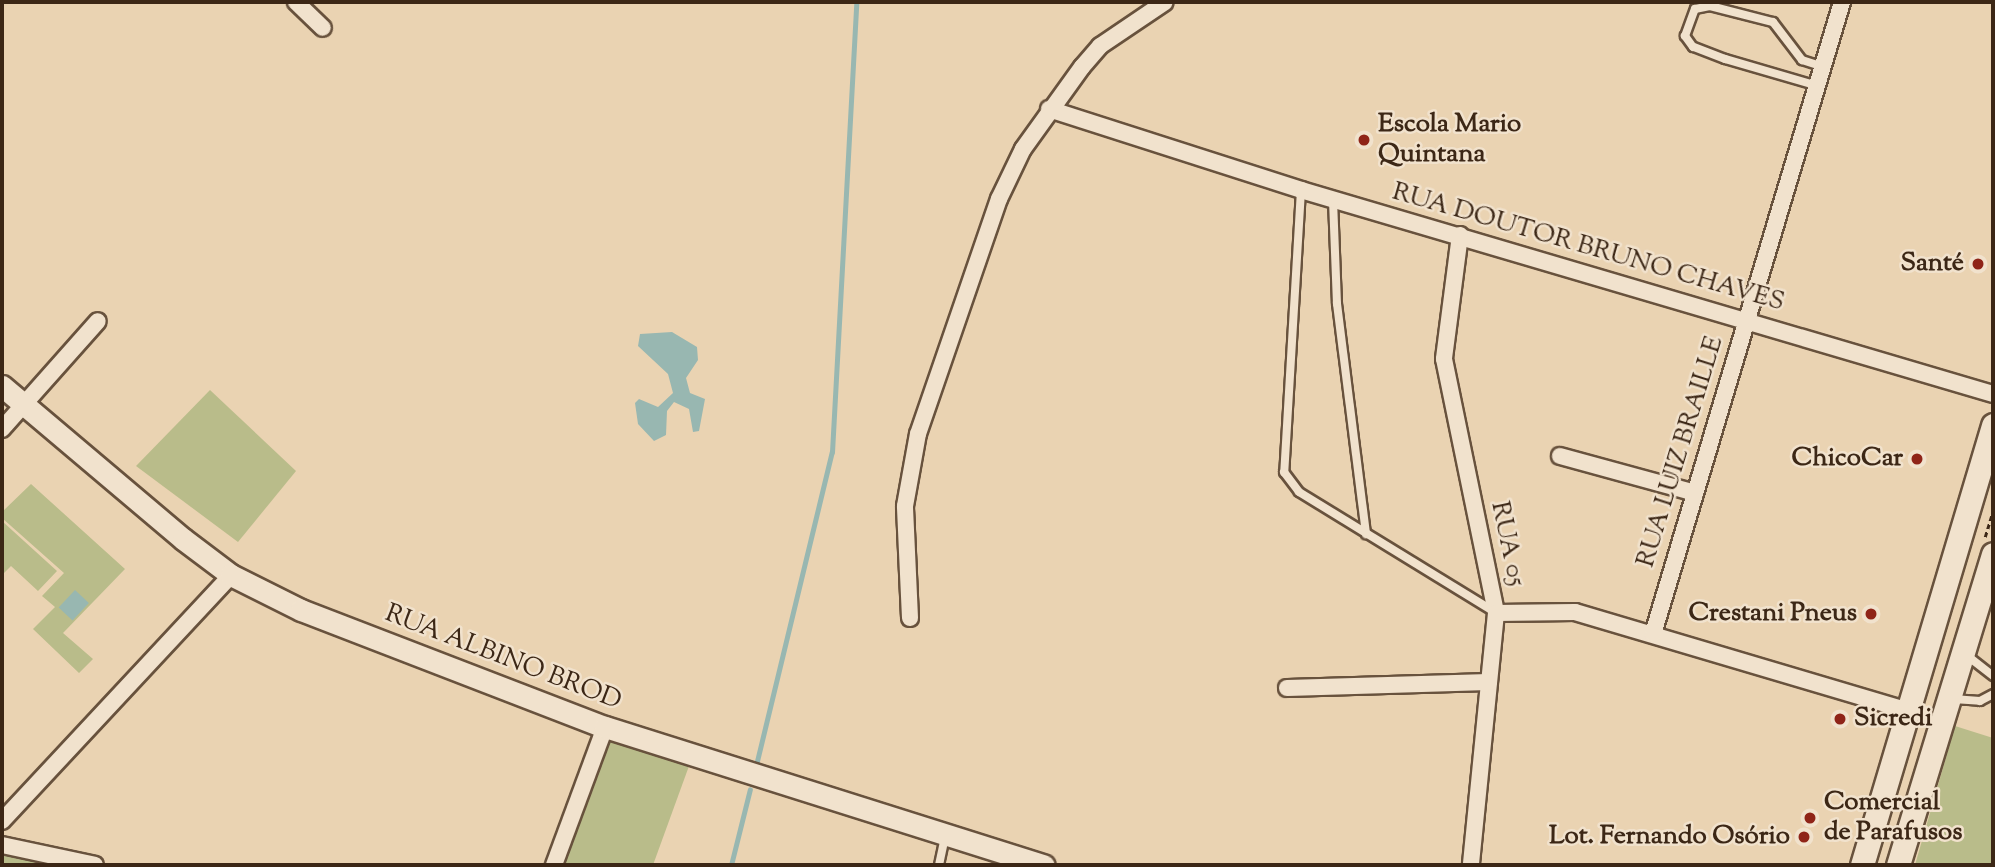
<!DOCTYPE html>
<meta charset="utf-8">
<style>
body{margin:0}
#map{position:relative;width:1995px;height:867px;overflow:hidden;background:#ead3b2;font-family:"Sorts Mill Goudy",serif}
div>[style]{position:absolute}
.green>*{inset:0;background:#b9bc8a}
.water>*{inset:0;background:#98b7b1;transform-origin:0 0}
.stream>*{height:5px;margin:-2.5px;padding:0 2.5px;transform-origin:2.5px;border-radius:2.5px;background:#98b7b1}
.path>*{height:2.5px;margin-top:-1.25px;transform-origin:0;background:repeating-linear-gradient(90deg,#3c2716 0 5px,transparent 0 8.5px)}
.roads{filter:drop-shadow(2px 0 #68523d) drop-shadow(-2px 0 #68523d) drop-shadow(0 2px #68523d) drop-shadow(0 -2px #68523d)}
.service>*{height:8px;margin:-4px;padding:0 4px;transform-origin:4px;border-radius:4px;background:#f1e2cd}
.minor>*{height:16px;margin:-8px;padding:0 8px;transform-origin:8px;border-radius:8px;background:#f1e2cd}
.tertiary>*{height:21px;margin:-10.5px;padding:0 10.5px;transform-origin:10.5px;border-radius:10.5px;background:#f1e2cd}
.secondary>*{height:23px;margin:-11.5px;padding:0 11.5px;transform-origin:11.5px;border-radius:11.5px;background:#f1e2cd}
.dots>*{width:19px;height:19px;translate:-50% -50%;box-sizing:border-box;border:4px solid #f1e2cd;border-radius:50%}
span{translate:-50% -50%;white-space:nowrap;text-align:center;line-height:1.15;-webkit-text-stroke:5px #f1e2cd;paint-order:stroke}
.poi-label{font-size:26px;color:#3c2716;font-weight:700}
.left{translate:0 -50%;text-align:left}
.right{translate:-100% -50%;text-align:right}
.street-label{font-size:26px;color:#3c2716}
.frame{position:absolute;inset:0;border:4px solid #3c2716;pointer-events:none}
</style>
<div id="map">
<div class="green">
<i style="clip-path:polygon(210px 390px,296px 471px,238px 542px,136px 466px)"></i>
<i style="clip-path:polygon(31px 484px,125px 569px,63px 633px,93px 659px,79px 673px,33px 629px,55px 607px,42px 596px,64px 573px,2px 518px,2px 512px)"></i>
<i style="clip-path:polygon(2px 521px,57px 571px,38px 591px,11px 566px,2px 575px)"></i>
<i style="clip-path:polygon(1955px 726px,1993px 738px,1993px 865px,1915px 865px)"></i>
<i style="clip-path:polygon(605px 727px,693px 755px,653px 865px,554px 865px)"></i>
<i style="clip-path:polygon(2px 845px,95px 865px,2px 865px)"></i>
</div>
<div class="water">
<i style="clip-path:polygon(672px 332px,697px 347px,698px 360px,686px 378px,690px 393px,705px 399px,699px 431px,693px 432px,689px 409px,674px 402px,667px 411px,666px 435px,654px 441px,638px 424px,635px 403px,639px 399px,658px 407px,673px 393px,668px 374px,638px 346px,640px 334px)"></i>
<i style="left:75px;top:590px;width:19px;height:24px;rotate:43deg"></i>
</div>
<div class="stream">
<i style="left:757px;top:761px;width:318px;rotate:-76.4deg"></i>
<i style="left:832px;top:452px;width:451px;rotate:-86.9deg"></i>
<i style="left:731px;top:865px;width:78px;rotate:-76deg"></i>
</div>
<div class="path">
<i style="left:1985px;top:537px;width:28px;rotate:-73deg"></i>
</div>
<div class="roads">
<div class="service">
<i style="left:1818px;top:86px;width:97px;rotate:-163.8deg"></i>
<i style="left:1725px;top:59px;width:34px;rotate:-159deg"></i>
<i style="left:1693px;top:47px;width:14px;rotate:-126deg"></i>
<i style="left:1685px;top:36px;width:29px;rotate:-70deg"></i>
<i style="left:1695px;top:9px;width:15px;rotate:-11deg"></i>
<i style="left:1710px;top:6px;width:65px;rotate:14.3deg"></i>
<i style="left:1773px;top:22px;width:48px;rotate:52.7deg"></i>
<i style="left:1802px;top:60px;width:22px;rotate:18deg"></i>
<i style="left:1301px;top:190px;width:283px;rotate:93.4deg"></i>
<i style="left:1284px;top:472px;width:25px;rotate:53deg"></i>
<i style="left:1299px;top:492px;width:228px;rotate:31.5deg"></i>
<i style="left:1333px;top:200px;width:104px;rotate:87.8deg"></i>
<i style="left:1337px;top:304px;width:232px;rotate:82.8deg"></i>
<i style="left:1965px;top:654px;width:36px;rotate:38deg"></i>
<i style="left:1953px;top:699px;width:27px;rotate:4deg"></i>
<i style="left:1980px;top:701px;width:15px;rotate:-28deg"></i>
<i style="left:939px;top:865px;width:30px;rotate:-78deg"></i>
</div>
<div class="minor">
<i style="left:296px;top:2px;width:37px;rotate:44deg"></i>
<i style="left:1049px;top:109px;width:265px;rotate:17.8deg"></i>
<i style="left:1301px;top:190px;width:721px;rotate:16.43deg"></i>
<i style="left:1460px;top:235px;width:125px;rotate:97.4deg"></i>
<i style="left:1444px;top:359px;width:259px;rotate:78.4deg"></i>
<i style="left:1496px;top:613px;width:253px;rotate:95.7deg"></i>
<i style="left:2px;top:429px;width:144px;rotate:-48.4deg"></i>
<i style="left:1560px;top:456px;width:140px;rotate:15.3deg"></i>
<i style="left:1496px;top:613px;width:79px;rotate:-0.7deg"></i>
<i style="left:1575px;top:612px;width:348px;rotate:16.5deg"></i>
<i style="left:910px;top:618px;width:112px;rotate:-92.6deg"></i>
<i style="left:905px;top:506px;width:73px;rotate:-79.8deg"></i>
<i style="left:918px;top:434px;width:249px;rotate:-71deg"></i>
<i style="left:999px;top:199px;width:55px;rotate:-64.4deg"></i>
<i style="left:1023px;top:149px;width:101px;rotate:-54.3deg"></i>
<i style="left:1082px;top:67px;width:28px;rotate:-49deg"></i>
<i style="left:1100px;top:46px;width:78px;rotate:-34.1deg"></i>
<i style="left:1653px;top:634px;width:660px;rotate:-73.35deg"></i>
<i style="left:1287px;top:688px;width:202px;rotate:-1.7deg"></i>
<i style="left:2px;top:821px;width:336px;rotate:-47deg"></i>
<i style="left:2px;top:845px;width:95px;rotate:12.1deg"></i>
<i style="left:554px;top:865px;width:147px;rotate:-69.7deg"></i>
</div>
<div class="tertiary">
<i style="left:2px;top:386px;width:237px;rotate:40.2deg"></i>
<i style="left:183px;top:539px;width:60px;rotate:36.9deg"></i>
<i style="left:231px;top:575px;width:78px;rotate:26.6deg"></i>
<i style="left:301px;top:610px;width:326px;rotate:21.1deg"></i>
<i style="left:605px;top:727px;width:460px;rotate:17.5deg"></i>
</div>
<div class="secondary">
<i style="left:1862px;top:865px;width:459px;rotate:-73.4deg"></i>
<i style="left:1898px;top:865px;width:325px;rotate:-73deg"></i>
</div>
</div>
<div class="dots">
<i style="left:1364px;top:140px;background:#8f2418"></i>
<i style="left:1978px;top:264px;background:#8f2418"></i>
<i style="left:1917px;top:459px;background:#8f2418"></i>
<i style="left:1871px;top:614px;background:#8f2418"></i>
<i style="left:1840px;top:719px;background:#8f2418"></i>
<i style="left:1810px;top:818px;background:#8f2418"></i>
<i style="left:1804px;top:837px;background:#8f2418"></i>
</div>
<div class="poi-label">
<span class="left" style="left:1378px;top:140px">Escola Mario<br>Quintana</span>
<span class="right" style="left:1964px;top:264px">Santé</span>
<span class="right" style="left:1903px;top:459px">ChicoCar</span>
<span class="right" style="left:1857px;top:614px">Crestani Pneus</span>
<span class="left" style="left:1854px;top:719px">Sicredi</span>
<span class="left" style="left:1824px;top:818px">Comercial<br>de Parafusos</span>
<span class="right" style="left:1790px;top:837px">Lot. Fernando Osório</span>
</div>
<div class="street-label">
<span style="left:1588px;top:248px;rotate:16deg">RUA DOUTOR BRUNO CHAVES</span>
<span style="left:1681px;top:452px;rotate:-73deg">RUA LUIZ BRAILLE</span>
<span style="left:1507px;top:544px;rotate:78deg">RUA 05</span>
<span style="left:503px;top:658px;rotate:21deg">RUA ALBINO BROD</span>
</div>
<div class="frame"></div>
</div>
